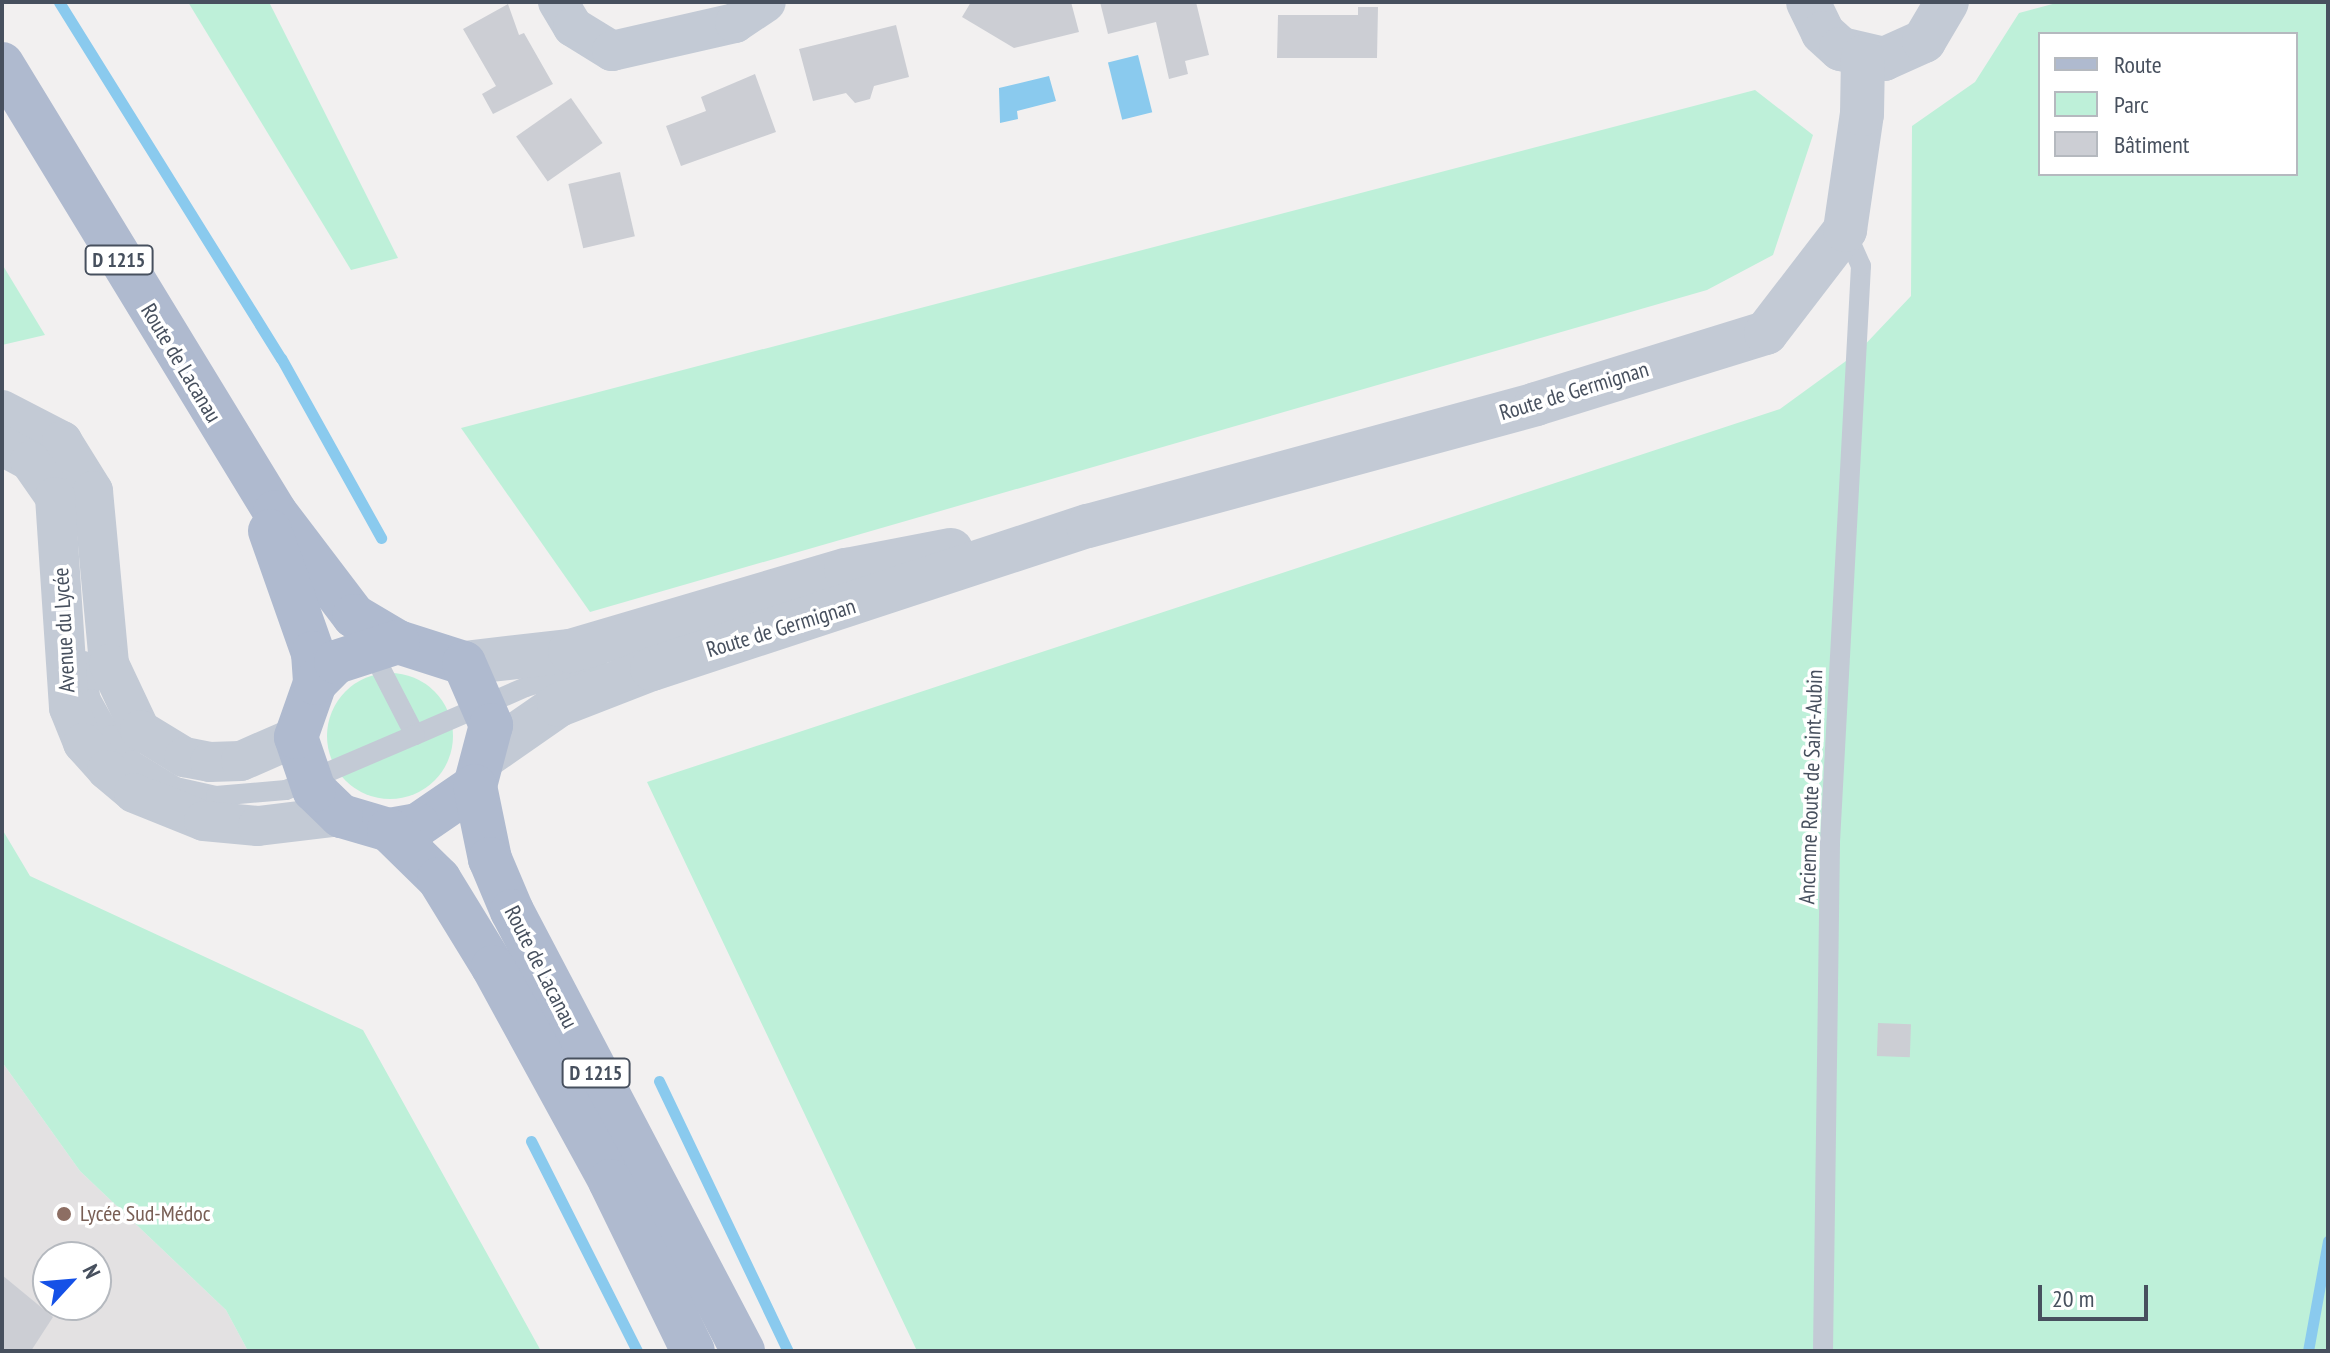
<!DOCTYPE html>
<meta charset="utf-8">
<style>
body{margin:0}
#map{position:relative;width:2330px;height:1353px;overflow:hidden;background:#f2f0f0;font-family:"PT Sans Narrow",sans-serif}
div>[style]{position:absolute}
.education>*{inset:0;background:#e3e1e2}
.green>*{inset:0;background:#bef0d9}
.round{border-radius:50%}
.water>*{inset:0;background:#8acaee;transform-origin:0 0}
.stream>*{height:11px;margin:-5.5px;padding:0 5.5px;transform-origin:5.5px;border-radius:5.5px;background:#8acaee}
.building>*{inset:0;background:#ccced4;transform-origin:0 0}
.service>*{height:20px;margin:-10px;padding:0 10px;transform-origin:10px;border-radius:10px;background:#c3cad5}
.minor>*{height:40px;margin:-20px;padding:0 20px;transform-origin:20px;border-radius:20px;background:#c3cad5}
.tertiary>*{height:44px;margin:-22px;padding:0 22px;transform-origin:22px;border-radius:22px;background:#c3cad5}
.primary>*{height:44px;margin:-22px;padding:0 22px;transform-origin:22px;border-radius:22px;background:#afbacf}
.dots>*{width:22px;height:22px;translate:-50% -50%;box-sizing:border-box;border:4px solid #fff;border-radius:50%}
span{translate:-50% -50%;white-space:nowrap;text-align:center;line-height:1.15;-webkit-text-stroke:7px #fff;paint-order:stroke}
.shield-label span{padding:2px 6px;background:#fff;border:2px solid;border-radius:6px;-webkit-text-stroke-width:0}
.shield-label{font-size:20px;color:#47505e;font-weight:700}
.street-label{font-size:22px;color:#47505e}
.education-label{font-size:22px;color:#785e54}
.left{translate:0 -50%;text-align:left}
.frame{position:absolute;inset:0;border:4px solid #47505e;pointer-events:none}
.legend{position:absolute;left:2038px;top:32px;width:260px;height:144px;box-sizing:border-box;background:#fff;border:2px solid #b5b9bf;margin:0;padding:10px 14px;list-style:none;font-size:24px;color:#47505e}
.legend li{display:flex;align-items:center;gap:16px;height:40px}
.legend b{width:40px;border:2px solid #b5b9bf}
.north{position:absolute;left:32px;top:1241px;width:80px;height:80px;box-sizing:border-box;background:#fff;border:2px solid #b5b9bf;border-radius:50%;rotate:64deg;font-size:22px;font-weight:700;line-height:32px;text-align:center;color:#47505e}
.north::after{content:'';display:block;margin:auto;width:28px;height:36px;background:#1551e7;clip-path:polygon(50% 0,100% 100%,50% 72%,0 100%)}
.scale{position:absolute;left:2038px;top:1285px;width:110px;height:36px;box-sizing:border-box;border:4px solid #47505e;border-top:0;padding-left:10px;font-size:24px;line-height:28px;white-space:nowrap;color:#47505e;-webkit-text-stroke:6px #fff;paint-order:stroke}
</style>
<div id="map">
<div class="education">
<i style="clip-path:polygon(evenodd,2px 1062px,80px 1171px,226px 1310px,248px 1351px,2px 1351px,2px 1062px,48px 1257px,96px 1257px,96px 1305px,48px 1305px,48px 1257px)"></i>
</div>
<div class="green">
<i style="clip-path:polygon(188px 2px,269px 2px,398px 258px,351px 270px)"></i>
<i style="clip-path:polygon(evenodd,2060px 2px,2328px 2px,2328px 1351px,917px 1351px,647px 782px,1780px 409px,1857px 353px,1911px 296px,1912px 126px,1975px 82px,2019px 13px,2060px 2px,2040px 34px,2296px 34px,2296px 174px,2040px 174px,2040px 34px)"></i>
<i style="clip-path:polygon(1755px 90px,1813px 135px,1773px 255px,1707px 290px,590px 612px,461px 428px)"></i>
<i style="clip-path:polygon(2px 264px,45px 335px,2px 345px)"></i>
<i class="round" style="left:327px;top:673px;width:126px;height:126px"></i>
<i style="clip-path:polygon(2px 829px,30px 876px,363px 1030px,541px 1351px,248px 1351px,226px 1310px,80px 1171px,2px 1062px)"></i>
</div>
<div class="water">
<i style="left:1138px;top:55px;width:59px;height:31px;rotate:76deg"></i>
<i style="clip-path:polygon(1049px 76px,1056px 101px,1017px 111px,1018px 119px,1000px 123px,999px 88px)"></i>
</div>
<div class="stream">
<i style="left:59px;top:2px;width:420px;rotate:58.1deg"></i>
<i style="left:281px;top:358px;width:206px;rotate:60.9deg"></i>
<i style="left:659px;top:1081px;width:299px;rotate:64.5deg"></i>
<i style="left:531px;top:1141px;width:235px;rotate:63.2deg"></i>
<i style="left:2308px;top:1351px;width:112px;rotate:-79.7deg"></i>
</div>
<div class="building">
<i style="clip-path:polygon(971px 2px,1071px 2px,1079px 32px,1014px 48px,962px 17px)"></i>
<i style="clip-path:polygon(1100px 2px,1196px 2px,1209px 55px,1185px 61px,1188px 74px,1169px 79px,1156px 22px,1108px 34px)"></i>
<i style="clip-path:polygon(508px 4px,519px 35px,524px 33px,553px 84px,493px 114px,482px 94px,496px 86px,463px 29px)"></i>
<i style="clip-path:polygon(1358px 7px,1378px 7px,1377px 58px,1277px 58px,1278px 15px,1358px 15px)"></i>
<i style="clip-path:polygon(896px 25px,909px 77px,874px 86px,870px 99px,855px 103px,846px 93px,813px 101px,799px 49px)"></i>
<i style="clip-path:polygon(755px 74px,776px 132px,681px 166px,666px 126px,706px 111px,701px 97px)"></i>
<i style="left:571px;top:98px;width:55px;height:67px;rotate:55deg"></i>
<i style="left:620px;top:172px;width:66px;height:53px;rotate:77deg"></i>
<i style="left:1878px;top:1023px;width:33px;height:33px;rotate:2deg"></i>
<i style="clip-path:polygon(2px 1275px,53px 1317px,31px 1351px,2px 1351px)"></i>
</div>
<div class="service">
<i style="left:369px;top:646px;width:100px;rotate:62.7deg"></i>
<i style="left:415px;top:735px;width:121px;rotate:-23.4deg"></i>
<i style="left:526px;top:687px;width:74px;rotate:-17.2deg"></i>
<i style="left:84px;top:661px;width:39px;rotate:80deg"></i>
<i style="left:91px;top:699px;width:41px;rotate:60.9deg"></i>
<i style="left:111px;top:735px;width:33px;rotate:50deg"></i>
<i style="left:132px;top:760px;width:52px;rotate:31.5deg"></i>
<i style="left:176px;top:787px;width:41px;rotate:12.7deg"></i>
<i style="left:216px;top:796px;width:70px;rotate:-4.9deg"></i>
<i style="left:286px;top:790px;width:140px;rotate:-23.1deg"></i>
<i style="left:1823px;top:1351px;width:509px;rotate:-89.21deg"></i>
<i style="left:1830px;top:842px;width:577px;rotate:-86.92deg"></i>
<i style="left:1861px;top:266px;width:39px;rotate:-114deg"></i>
</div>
<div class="minor">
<i style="left:558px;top:2px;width:29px;rotate:59deg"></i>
<i style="left:573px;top:27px;width:46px;rotate:31.6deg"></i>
<i style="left:612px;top:51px;width:126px;rotate:-12.8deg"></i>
<i style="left:735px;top:23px;width:37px;rotate:-34deg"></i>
<i style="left:2px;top:410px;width:68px;rotate:27.3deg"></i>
<i style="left:62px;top:441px;width:59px;rotate:58.2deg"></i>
<i style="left:93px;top:491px;width:174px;rotate:84.7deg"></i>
<i style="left:109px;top:664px;width:73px;rotate:64.8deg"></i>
<i style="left:140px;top:730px;width:52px;rotate:31.5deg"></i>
<i style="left:184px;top:757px;width:26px;rotate:11deg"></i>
<i style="left:210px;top:762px;width:31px;rotate:-2deg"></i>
<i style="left:241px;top:761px;width:60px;rotate:-23.6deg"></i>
<i style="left:2px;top:446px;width:32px;rotate:28deg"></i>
<i style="left:30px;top:461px;width:44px;rotate:55.2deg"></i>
<i style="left:55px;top:497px;width:211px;rotate:86.2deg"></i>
<i style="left:69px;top:708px;width:38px;rotate:68deg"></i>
<i style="left:83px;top:743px;width:36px;rotate:48deg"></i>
<i style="left:107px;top:770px;width:35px;rotate:40deg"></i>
<i style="left:134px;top:793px;width:75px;rotate:21.8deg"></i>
<i style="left:204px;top:821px;width:54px;rotate:5.3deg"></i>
<i style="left:258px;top:826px;width:84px;rotate:-6.9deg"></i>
</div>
<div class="tertiary">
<i style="left:1808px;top:2px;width:34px;rotate:64deg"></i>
<i style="left:1823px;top:33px;width:24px;rotate:42deg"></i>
<i style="left:1841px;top:49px;width:44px;rotate:13.1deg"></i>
<i style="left:1884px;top:59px;width:44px;rotate:-24.2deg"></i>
<i style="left:1924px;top:41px;width:45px;rotate:-59.5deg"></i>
<i style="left:464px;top:663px;width:107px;rotate:-6.5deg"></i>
<i style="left:570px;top:651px;width:288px;rotate:-16.4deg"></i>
<i style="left:846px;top:570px;width:107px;rotate:-10.8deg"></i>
<i style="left:487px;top:755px;width:88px;rotate:-34.8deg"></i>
<i style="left:559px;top:705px;width:100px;rotate:-21.2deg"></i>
<i style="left:652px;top:669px;width:459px;rotate:-18.2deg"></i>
<i style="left:1088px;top:526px;width:464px;rotate:-15.2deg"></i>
<i style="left:1536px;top:404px;width:241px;rotate:-17.2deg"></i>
<i style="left:1766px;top:333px;width:130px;rotate:-52.5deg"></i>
<i style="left:1845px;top:230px;width:117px;rotate:-81.7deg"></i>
<i style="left:1862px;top:114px;width:57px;rotate:-89deg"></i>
</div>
<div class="primary">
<i style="left:2px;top:64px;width:525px;rotate:58.64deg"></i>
<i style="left:275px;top:512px;width:131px;rotate:52.8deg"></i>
<i style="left:354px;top:616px;width:51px;rotate:30.6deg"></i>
<i style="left:270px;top:531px;width:129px;rotate:70.6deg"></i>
<i style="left:313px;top:653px;width:30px;rotate:86deg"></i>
<i style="left:398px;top:642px;width:69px;rotate:17.7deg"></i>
<i style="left:464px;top:663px;width:68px;rotate:66.5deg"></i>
<i style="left:491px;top:725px;width:63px;rotate:104.7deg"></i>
<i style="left:475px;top:786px;width:69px;rotate:145.6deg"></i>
<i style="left:418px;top:825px;width:29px;rotate:170deg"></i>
<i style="left:389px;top:830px;width:50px;rotate:-163.7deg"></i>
<i style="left:341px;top:816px;width:37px;rotate:-136deg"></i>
<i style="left:314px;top:790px;width:56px;rotate:-108.8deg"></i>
<i style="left:296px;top:737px;width:57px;rotate:-70.6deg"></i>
<i style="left:315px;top:683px;width:30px;rotate:-45deg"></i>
<i style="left:336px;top:662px;width:65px;rotate:-17.9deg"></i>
<i style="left:475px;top:786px;width:75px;rotate:78.4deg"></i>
<i style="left:490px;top:859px;width:56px;rotate:67.1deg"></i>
<i style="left:512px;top:911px;width:497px;rotate:62.3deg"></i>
<i style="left:389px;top:830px;width:70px;rotate:44.4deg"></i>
<i style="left:439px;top:879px;width:103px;rotate:58.5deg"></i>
<i style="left:493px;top:967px;width:244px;rotate:61.3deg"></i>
<i style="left:610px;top:1181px;width:189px;rotate:64deg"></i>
</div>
<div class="dots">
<i style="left:64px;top:1214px;background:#8d6e63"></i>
</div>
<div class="shield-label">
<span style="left:119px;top:260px">D 1215</span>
<span style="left:596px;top:1073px">D 1215</span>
</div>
<div class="street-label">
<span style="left:181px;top:363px;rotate:59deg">Route de Lacanau</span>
<span style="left:1574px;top:391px;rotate:-17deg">Route de Germignan</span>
<span style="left:781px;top:628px;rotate:-17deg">Route de Germignan</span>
<span style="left:64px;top:630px;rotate:-93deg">Avenue du Lycée</span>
<span style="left:1811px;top:787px;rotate:-88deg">Ancienne Route de Saint-Aubin</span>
<span style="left:541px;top:967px;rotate:63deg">Route de Lacanau</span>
</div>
<div class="education-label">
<span class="left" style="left:80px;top:1214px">Lycée Sud-Médoc</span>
</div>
<div class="frame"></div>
<ul class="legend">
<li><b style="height:10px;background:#afbacf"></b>Route</li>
<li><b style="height:22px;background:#bef0d9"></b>Parc</li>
<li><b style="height:22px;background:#ccced4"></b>Bâtiment</li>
</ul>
<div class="north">N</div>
<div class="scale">20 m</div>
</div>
